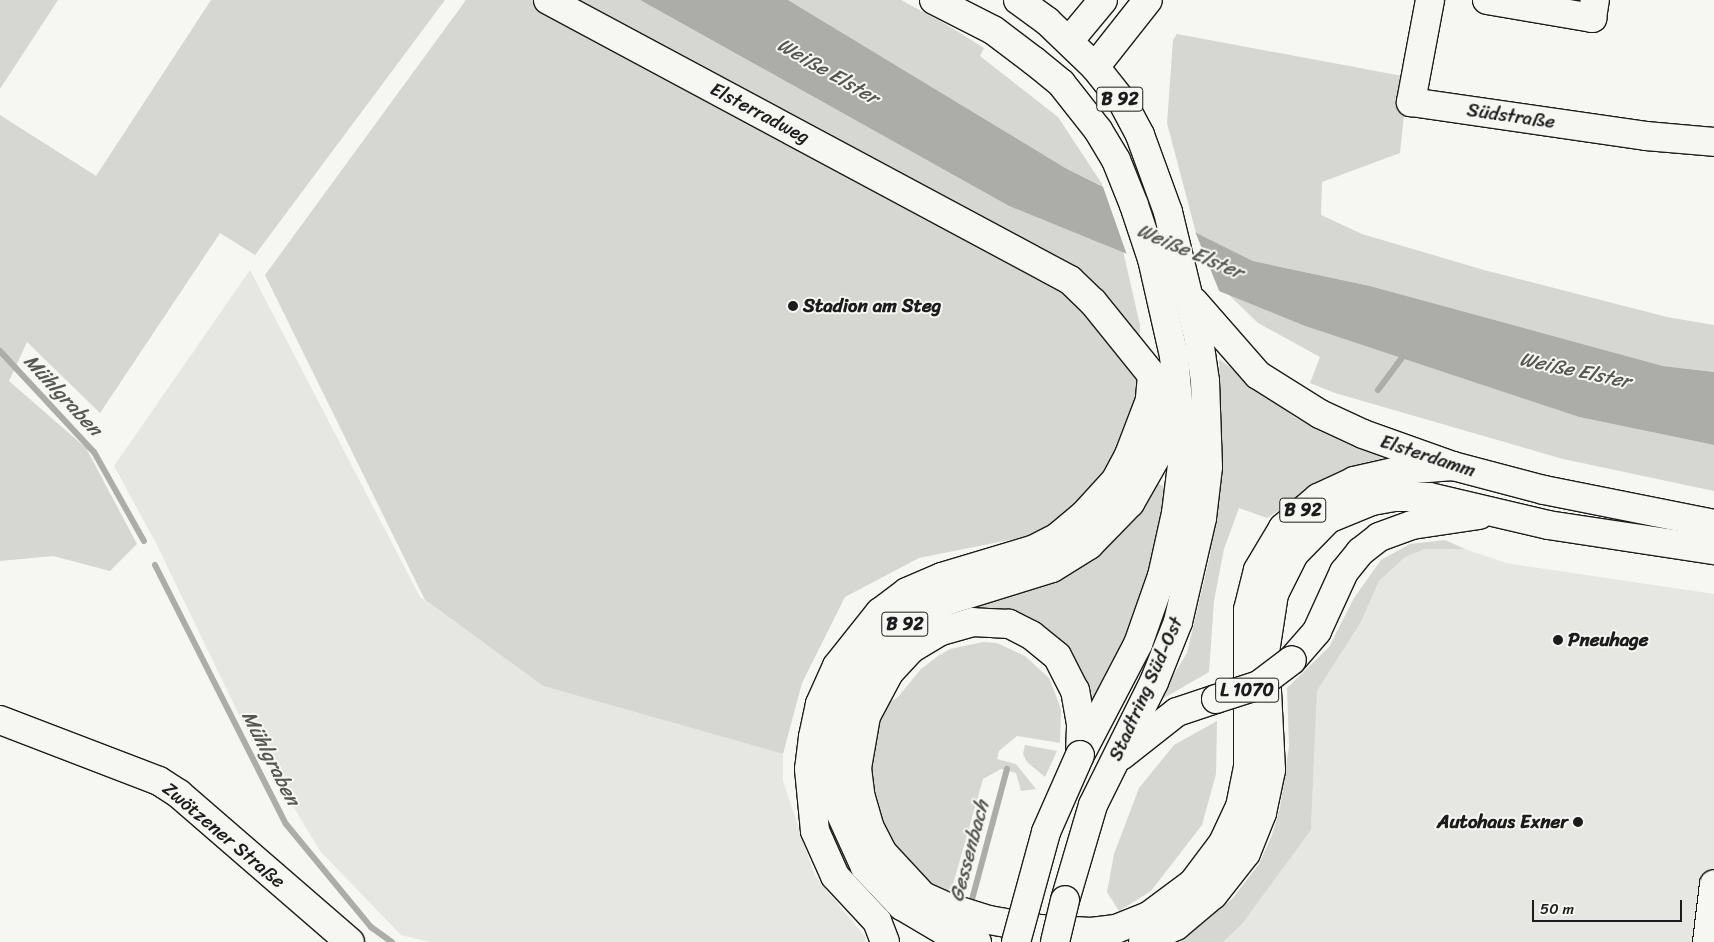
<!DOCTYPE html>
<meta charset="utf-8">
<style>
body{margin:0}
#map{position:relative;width:1714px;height:942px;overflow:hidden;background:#f6f6f2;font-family:Sriracha,sans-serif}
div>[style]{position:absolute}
.built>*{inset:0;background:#e6e6e2}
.green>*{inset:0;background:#d6d6d2}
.water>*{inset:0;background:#acaca9}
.pier>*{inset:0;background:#f6f6f2}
.stream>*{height:6px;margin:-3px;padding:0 3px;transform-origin:3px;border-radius:3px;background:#acaca9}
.roads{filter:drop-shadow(1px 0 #1c1c1c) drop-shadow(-1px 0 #1c1c1c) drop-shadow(0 1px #1c1c1c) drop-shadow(0 -1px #1c1c1c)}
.minor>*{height:28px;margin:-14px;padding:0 14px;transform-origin:14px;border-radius:14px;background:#f6f6f2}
.major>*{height:28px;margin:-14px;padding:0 14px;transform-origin:14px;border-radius:14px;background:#f6f6f2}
.bridges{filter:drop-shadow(1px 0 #1c1c1c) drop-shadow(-1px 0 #1c1c1c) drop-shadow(0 1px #1c1c1c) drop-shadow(0 -1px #1c1c1c)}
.major-bridge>*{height:28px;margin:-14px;padding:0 14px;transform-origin:14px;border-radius:14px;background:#f6f6f2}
.dots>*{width:14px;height:14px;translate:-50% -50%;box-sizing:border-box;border:2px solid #f6f6f2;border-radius:50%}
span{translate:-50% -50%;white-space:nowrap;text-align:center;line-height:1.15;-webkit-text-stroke:4px #f6f6f2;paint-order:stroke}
.shield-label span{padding:1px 4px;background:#f6f6f2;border:1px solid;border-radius:4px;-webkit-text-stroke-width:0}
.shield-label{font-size:18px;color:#1c1c1c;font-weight:700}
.street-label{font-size:19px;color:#1c1c1c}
.poi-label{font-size:19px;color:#1c1c1c;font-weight:700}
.left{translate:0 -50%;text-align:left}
.right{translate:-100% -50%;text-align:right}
.water-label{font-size:20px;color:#565654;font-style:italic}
.scale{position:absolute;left:1532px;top:900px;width:150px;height:22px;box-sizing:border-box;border:2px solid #1c1c1c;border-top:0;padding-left:6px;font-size:15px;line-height:18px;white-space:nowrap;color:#1c1c1c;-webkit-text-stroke:4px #f6f6f2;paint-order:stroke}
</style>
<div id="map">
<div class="built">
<i style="clip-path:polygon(250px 270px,420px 597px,543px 686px,783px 754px,783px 781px,815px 876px,866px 938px,865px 942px,430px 942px,401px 935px,320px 851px,242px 721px,156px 543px,114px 466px)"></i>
<i style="clip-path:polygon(1425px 549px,1465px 549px,1506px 563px,1714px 594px,1714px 942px,1223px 942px,1243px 923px,1311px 830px,1317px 691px,1361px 622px,1379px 581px,1405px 557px)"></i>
</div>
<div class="green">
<i style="clip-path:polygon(0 0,58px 0,0 89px)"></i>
<i style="clip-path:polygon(211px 0,445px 0,255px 255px,220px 233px,100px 413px,27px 342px,9px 381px,86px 448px,137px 544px,110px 571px,53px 556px,0 561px,0 115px,96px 176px)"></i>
<i style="clip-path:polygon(466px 0,640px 0,1009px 206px,1123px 251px,1140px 325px,1138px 410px,1105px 480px,1055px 526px,1029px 536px,919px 558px,845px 597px,802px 683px,783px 754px,543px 686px,425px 600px,265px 275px)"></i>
<i style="clip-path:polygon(788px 0,901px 0,949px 26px,984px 48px,980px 56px,1058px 117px,1104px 187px,1067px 169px)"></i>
<i style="clip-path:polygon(1177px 34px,1408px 77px,1400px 153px,1322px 182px,1321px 215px,1362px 234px,1484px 270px,1667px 317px,1714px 325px,1714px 372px,1663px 366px,1370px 286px,1253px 261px,1196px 233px,1167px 123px,1173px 40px)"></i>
<i style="clip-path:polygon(1228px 294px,1305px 326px,1579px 417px,1714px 445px,1714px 491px,1563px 459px,1335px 393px,1310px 383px,1320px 357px,1258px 323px)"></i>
<i style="clip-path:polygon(1219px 359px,1296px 418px,1390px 461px,1301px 496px,1267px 518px,1239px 508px,1224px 549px,1214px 601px,1209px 672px,1157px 702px,1187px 653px,1210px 556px,1221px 446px)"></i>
<i style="clip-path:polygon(1157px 483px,1167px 488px,1159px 541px,1139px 612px,1090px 710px,1057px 646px,935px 619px)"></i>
<i style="clip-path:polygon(1445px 540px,1465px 549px,1425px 549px,1405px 557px,1379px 581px,1361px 622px,1317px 691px,1311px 830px,1243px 923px,1223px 942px,1180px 942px,1232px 899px,1259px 864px,1272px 835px,1280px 808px,1289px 746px,1287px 688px,1329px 647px,1354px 598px,1381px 560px,1410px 544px)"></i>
<i style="clip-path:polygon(983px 642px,997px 643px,1025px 656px,1049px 678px,1061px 709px,1060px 743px,1017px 736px,999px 751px,997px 759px,1016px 764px,1036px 789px,1021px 791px,1016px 773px,1001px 769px,983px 779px,952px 888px,946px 891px,927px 882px,911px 867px,886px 831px,869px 778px,881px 708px,898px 697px,921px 669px,938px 656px,950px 649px)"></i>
<i style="clip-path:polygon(1217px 721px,1216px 774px,1202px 825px,1151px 891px,1119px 911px,1107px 892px,1114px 854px,1139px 788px,1174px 745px)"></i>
<i style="clip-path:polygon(1025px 745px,1057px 751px,1045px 777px,1027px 762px,1023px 754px)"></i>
</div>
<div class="water">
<i style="clip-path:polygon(640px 0,788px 0,1067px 169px,1253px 261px,1370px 286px,1663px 366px,1714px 372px,1714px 445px,1579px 417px,1305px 326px,1009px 206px)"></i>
</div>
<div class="pier">
<i style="clip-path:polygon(1102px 184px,1194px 229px,1220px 293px,1127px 255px)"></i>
</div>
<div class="stream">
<i style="left:0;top:351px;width:138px;rotate:47.1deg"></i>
<i style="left:94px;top:452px;width:102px;rotate:60.7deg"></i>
<i style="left:1378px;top:390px;width:49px;rotate:-53.4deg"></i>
<i style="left:155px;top:565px;width:290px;rotate:63.2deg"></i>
<i style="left:286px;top:824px;width:134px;rotate:50.5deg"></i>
<i style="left:371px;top:927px;width:26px;rotate:36deg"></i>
<i style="left:970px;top:907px;width:143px;rotate:-75deg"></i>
</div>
<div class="roads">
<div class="minor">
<i style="left:548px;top:0;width:592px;rotate:28.21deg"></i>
<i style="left:1070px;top:280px;width:32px;rotate:44deg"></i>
<i style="left:1093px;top:302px;width:94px;rotate:51.1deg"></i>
<i style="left:1152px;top:375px;width:25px;rotate:95deg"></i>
<i style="left:1150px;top:400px;width:59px;rotate:110.9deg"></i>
<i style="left:1129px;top:455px;width:30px;rotate:118deg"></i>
<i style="left:1115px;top:481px;width:45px;rotate:132.3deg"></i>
<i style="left:1085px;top:514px;width:35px;rotate:140deg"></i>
<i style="left:1058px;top:537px;width:29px;rotate:153deg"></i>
<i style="left:1032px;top:550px;width:94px;rotate:163.3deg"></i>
<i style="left:942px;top:577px;width:38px;rotate:157deg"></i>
<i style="left:907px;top:592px;width:34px;rotate:143deg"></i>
<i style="left:880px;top:612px;width:69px;rotate:128.5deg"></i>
<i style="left:837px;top:666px;width:42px;rotate:114.1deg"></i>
<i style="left:820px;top:704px;width:34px;rotate:102deg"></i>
<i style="left:813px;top:737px;width:32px;rotate:97deg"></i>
<i style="left:809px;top:769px;width:62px;rotate:84.5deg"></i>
<i style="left:815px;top:831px;width:49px;rotate:66deg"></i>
<i style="left:835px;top:876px;width:62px;rotate:47deg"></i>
<i style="left:877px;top:921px;width:22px;rotate:69deg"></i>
<i style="left:1430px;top:0;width:104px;rotate:100.6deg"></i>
<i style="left:1411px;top:102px;width:237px;rotate:8.2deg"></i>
<i style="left:1646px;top:136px;width:68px;rotate:5deg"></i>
<i style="left:1487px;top:0;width:107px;rotate:9.7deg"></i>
<i style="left:1592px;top:18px;width:18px;rotate:-81deg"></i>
<i style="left:1069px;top:41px;width:53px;rotate:-50.3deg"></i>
<i style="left:1095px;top:67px;width:85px;rotate:-51.7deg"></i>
<i style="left:0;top:720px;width:170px;rotate:21deg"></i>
<i style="left:159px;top:781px;width:24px;rotate:33deg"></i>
<i style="left:179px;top:794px;width:226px;rotate:40.9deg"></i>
<i style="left:1707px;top:942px;width:58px;rotate:-83.1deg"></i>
</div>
<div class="major">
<i style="left:934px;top:0;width:66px;rotate:27deg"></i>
<i style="left:993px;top:30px;width:51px;rotate:37.1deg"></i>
<i style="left:1034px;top:61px;width:35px;rotate:39deg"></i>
<i style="left:1061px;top:83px;width:60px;rotate:51.8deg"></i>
<i style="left:1098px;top:130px;width:35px;rotate:59deg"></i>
<i style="left:1116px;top:160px;width:48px;rotate:68.2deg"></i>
<i style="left:1134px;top:205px;width:57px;rotate:71.6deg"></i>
<i style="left:1152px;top:259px;width:99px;rotate:77.2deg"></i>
<i style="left:1174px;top:356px;width:101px;rotate:84.9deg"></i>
<i style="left:1183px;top:457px;width:56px;rotate:97.1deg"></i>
<i style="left:1176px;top:513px;width:65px;rotate:102.5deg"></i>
<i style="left:1162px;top:576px;width:72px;rotate:109.4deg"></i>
<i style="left:1138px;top:644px;width:121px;rotate:117.6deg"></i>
<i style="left:1018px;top:0;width:36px;rotate:36deg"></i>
<i style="left:1047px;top:21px;width:66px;rotate:43.8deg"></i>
<i style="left:1095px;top:67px;width:43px;rotate:51.5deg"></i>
<i style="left:1122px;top:101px;width:38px;rotate:62deg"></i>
<i style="left:1140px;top:135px;width:82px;rotate:70deg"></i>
<i style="left:1168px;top:212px;width:132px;rotate:76.4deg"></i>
<i style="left:1199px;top:340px;width:41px;rotate:81.7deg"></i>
<i style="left:1205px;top:381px;width:86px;rotate:88deg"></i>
<i style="left:1208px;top:467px;width:51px;rotate:96.7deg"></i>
<i style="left:1202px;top:518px;width:107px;rotate:103deg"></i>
<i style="left:1178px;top:622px;width:65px;rotate:111.8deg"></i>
<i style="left:1154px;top:682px;width:137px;rotate:116.4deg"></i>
<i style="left:1093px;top:805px;width:99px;rotate:106.4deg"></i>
<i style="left:1194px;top:302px;width:97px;rotate:48.8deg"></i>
<i style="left:1258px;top:375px;width:73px;rotate:32.2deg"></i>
<i style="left:1320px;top:414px;width:47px;rotate:24.9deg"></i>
<i style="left:1363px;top:434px;width:96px;rotate:19.6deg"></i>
<i style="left:1453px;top:466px;width:94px;rotate:14.8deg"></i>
<i style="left:1544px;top:490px;width:173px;rotate:11.3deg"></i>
<i style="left:1292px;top:660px;width:38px;rotate:-49deg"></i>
<i style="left:1317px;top:631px;width:65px;rotate:-65.4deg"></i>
<i style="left:1344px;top:572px;width:26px;rotate:-51deg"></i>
<i style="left:1360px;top:552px;width:24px;rotate:-38deg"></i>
<i style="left:1379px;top:537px;width:35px;rotate:-20deg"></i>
<i style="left:1412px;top:525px;width:68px;rotate:-8.5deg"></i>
<i style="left:1080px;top:755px;width:31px;rotate:-88deg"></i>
<i style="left:1081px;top:724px;width:34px;rotate:-100deg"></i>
<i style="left:1075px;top:691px;width:39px;rotate:-117deg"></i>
<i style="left:1057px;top:656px;width:33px;rotate:-141deg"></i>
<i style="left:1031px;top:635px;width:25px;rotate:-153deg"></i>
<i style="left:1009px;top:624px;width:36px;rotate:-177deg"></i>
<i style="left:973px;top:622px;width:35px;rotate:164deg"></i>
<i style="left:939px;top:632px;width:33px;rotate:149deg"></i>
<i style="left:911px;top:649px;width:33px;rotate:133deg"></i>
<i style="left:889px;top:673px;width:49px;rotate:118.1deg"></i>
<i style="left:866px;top:716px;width:53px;rotate:99.8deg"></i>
<i style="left:857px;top:768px;width:26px;rotate:83deg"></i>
<i style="left:860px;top:794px;width:33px;rotate:74deg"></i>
<i style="left:869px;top:826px;width:30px;rotate:63deg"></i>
<i style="left:883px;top:853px;width:59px;rotate:47.1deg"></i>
<i style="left:923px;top:896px;width:30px;rotate:24deg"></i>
<i style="left:950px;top:908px;width:41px;rotate:17.1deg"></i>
<i style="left:989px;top:920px;width:52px;rotate:10deg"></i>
<i style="left:1040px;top:929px;width:51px;rotate:3.4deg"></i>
<i style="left:1091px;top:932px;width:25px;rotate:-7deg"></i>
<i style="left:1116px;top:929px;width:37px;rotate:-22deg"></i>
<i style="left:1150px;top:915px;width:54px;rotate:-36.7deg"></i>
<i style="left:1193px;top:883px;width:50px;rotate:-53.1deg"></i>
<i style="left:1223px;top:843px;width:40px;rotate:-65deg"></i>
<i style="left:1240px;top:807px;width:41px;rotate:-78.7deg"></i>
<i style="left:1248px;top:767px;width:157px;rotate:-90deg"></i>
<i style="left:1248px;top:610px;width:41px;rotate:-76deg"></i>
<i style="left:1258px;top:570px;width:49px;rotate:-59.2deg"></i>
<i style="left:1283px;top:528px;width:46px;rotate:-40.6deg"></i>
<i style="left:1318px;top:498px;width:40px;rotate:-25deg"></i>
<i style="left:1354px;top:481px;width:50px;rotate:-12.7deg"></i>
<i style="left:1403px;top:470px;width:50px;rotate:-4.6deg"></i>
<i style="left:1121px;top:756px;width:71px;rotate:-38.2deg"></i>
<i style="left:1177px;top:712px;width:41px;rotate:-18.4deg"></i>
<i style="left:977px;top:942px;width:33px;rotate:-162deg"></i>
<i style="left:946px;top:932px;width:51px;rotate:-149.4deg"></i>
<i style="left:902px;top:906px;width:54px;rotate:-133.5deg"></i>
<i style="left:865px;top:867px;width:63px;rotate:-114.5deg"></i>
<i style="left:839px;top:810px;width:19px;rotate:-96deg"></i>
<i style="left:837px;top:791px;width:55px;rotate:-90deg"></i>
<i style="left:837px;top:736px;width:33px;rotate:-74deg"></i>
<i style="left:846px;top:704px;width:34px;rotate:-64deg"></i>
<i style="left:861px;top:673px;width:26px;rotate:-53deg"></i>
<i style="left:877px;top:652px;width:55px;rotate:-42.1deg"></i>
<i style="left:918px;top:615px;width:28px;rotate:-27deg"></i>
<i style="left:943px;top:602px;width:114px;rotate:-17.3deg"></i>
<i style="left:1052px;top:568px;width:44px;rotate:-31.9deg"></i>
<i style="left:1089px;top:545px;width:59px;rotate:-45.7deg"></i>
<i style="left:1130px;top:503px;width:56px;rotate:-60.3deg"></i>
<i style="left:1158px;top:454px;width:53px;rotate:-68.8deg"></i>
<i style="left:1143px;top:942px;width:37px;rotate:-26deg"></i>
<i style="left:1176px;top:926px;width:48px;rotate:-40deg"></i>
<i style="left:1213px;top:895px;width:53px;rotate:-51.8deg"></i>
<i style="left:1246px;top:853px;width:43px;rotate:-68.2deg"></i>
<i style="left:1262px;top:813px;width:44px;rotate:-78.2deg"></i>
<i style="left:1271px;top:770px;width:118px;rotate:-92.9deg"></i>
<i style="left:1265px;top:652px;width:59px;rotate:-81.2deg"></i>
<i style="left:1274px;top:594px;width:45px;rotate:-63.4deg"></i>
<i style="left:1294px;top:554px;width:49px;rotate:-45.8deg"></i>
<i style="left:1328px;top:519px;width:48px;rotate:-22.2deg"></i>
<i style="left:1372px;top:501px;width:23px;rotate:-10deg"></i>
<i style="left:1395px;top:497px;width:34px"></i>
<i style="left:1429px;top:497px;width:122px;rotate:13.2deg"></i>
<i style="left:1548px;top:525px;width:168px;rotate:8.6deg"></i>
</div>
</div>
<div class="bridges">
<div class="major-bridge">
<i style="left:1216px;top:699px;width:45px;rotate:-18deg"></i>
<i style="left:1259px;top:685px;width:41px;rotate:-37.1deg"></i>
<i style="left:1016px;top:942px;width:114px;rotate:-74.7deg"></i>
<i style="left:1046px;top:832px;width:84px;rotate:-66.2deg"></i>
<i style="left:1055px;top:942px;width:43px;rotate:-76.6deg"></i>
</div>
</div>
<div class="dots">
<i style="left:793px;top:306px;background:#1c1c1c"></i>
<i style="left:1558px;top:640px;background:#1c1c1c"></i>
<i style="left:1578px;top:822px;background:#1c1c1c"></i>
</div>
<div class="shield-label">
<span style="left:1120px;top:99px">B 92</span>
<span style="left:1303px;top:510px">B 92</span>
<span style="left:905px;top:624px">B 92</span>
<span style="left:1247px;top:690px">L 1070</span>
</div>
<div class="street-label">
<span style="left:760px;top:113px;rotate:28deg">Elsterradweg</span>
<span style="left:1511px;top:116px;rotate:8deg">Südstraße</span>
<span style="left:1428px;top:456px;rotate:18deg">Elsterdamm</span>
<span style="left:1146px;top:689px;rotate:-66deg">Stadtring Süd-Ost</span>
<span style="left:224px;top:835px;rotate:40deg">Zwötzener Straße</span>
</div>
<div class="poi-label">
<span class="left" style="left:803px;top:306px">Stadion am Steg</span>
<span class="left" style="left:1568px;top:640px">Pneuhage</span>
<span class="right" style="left:1568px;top:822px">Autohaus Exner</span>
</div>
<div class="water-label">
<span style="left:828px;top:71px;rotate:30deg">Weiße Elster</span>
<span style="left:1190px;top:251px;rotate:23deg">Weiße Elster</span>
<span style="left:1575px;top:370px;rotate:12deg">Weiße Elster</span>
<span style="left:63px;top:395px;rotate:47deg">Mühlgraben</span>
<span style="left:271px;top:758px;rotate:63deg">Mühlgraben</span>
<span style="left:969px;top:851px;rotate:-75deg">Gessenbach</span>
</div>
<div class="scale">50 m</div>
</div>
